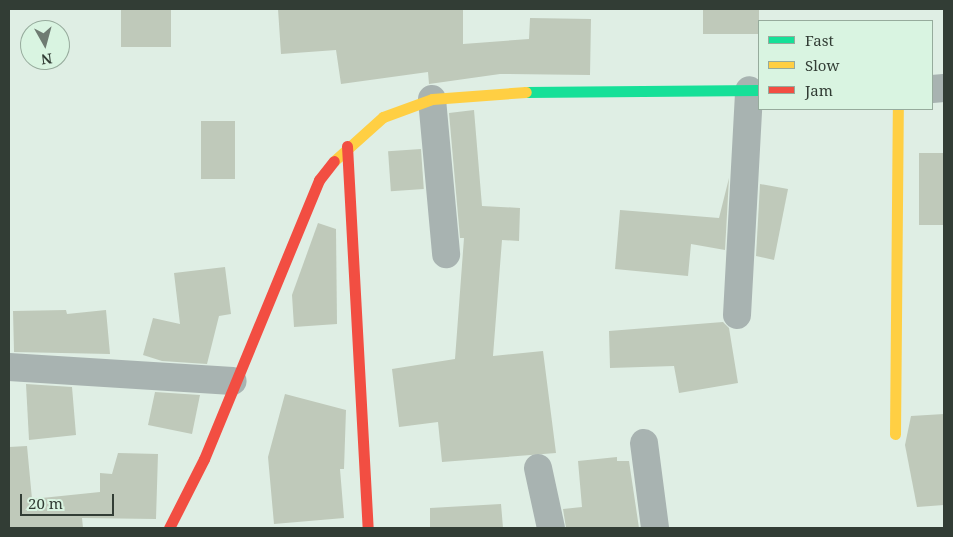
<!DOCTYPE html>
<style>
body{margin:0}
#map{position:relative;width:953px;height:537px;overflow:hidden;background:#dfeee4;font-family:"Noto Serif",serif}
div>[style]{position:absolute}
.building>*{inset:0;background:#bfc9ba;transform-origin:0 0}
.street>*{height:28px;margin:-14px;padding:0 14px;transform-origin:14px;border-radius:14px;background:#a8b3b1}
.fast>*{height:11px;margin:-5.5px;padding:0 5.5px;transform-origin:5.5px;border-radius:5.5px;background:#16e098}
.slow>*{height:11px;margin:-5.5px;padding:0 5.5px;transform-origin:5.5px;border-radius:5.5px;background:#ffcf43}
.jam>*{height:11px;margin:-5.5px;padding:0 5.5px;transform-origin:5.5px;border-radius:5.5px;background:#f24e42}
span{translate:-50% -50%;white-space:nowrap;text-align:center;line-height:1.15;-webkit-text-stroke:4px #d9f4e1;paint-order:stroke}
.frame{position:absolute;inset:0;border:10px solid #323d35;pointer-events:none}
.legend{position:absolute;left:758px;top:20px;width:175px;height:90px;box-sizing:border-box;background:#d9f4e1;border:1px solid #96ab9c;margin:0;padding:6px 9px;list-style:none;font-size:15px;color:#323d35}
.legend li{display:flex;align-items:center;gap:10px;height:25px}
.legend b{width:25px;border:1px solid #96ab9c}
.north{position:absolute;left:20px;top:20px;width:50px;height:50px;box-sizing:border-box;background:#d9f4e1;border:1px solid #96ab9c;border-radius:50%;rotate:173deg;font-size:14px;font-weight:700;line-height:20px;text-align:center;color:#323d35}
.north::after{content:'';display:block;margin:auto;width:18px;height:22px;background:#6f7b72;clip-path:polygon(50% 0,100% 100%,50% 72%,0 100%)}
.scale{position:absolute;left:20px;top:494px;width:94px;height:22px;box-sizing:border-box;border:2px solid #323d35;border-top:0;padding-left:6px;font-size:15px;line-height:18px;white-space:nowrap;color:#323d35;-webkit-text-stroke:4px #d9f4e1;paint-order:stroke}
</style>
<div id="map">
<div class="building">
<i style="left:121px;top:9px;width:50px;height:38px"></i>
<i style="clip-path:polygon(278px 9px,463px 9px,463px 44px,529px 39px,530px 18px,591px 19px,590px 75px,500px 74px,429px 84px,428px 72px,341px 84px,336px 50px,281px 54px)"></i>
<i style="left:703px;top:9px;width:56px;height:25px"></i>
<i style="clip-path:polygon(474px 110px,482px 206px,520px 208px,519px 241px,502px 240px,493px 356px,543px 351px,556px 453px,442px 462px,438px 422px,399px 427px,392px 369px,455px 359px,464px 238px,460px 238px,449px 113px)"></i>
<i style="left:235px;top:121px;width:58px;height:34px;rotate:90deg"></i>
<i style="left:421px;top:149px;width:40px;height:33px;rotate:86deg"></i>
<i style="left:944px;top:153px;width:72px;height:25px;rotate:90deg"></i>
<i style="clip-path:polygon(729px 178px,725px 250px,691px 244px,688px 276px,615px 269px,620px 210px,719px 218px)"></i>
<i style="clip-path:polygon(760px 184px,788px 189px,774px 260px,756px 256px)"></i>
<i style="clip-path:polygon(318px 223px,336px 229px,337px 324px,294px 327px,292px 295px)"></i>
<i style="clip-path:polygon(225px 267px,231px 314px,219px 316px,207px 364px,162px 361px,143px 355px,153px 318px,180px 324px,174px 273px)"></i>
<i style="clip-path:polygon(66px 310px,67px 314px,106px 310px,110px 354px,14px 352px,13px 311px)"></i>
<i style="clip-path:polygon(723px 322px,729px 328px,738px 383px,679px 393px,674px 366px,610px 368px,609px 331px)"></i>
<i style="clip-path:polygon(26px 384px,72px 387px,76px 435px,29px 440px)"></i>
<i style="clip-path:polygon(155px 392px,200px 395px,192px 434px,148px 425px)"></i>
<i style="clip-path:polygon(285px 394px,346px 410px,344px 469px,340px 469px,344px 518px,274px 524px,268px 457px)"></i>
<i style="clip-path:polygon(944px 414px,944px 505px,917px 507px,905px 445px,911px 416px)"></i>
<i style="clip-path:polygon(27px 446px,32px 499px,100px 492px,100px 473px,112px 474px,118px 453px,158px 454px,156px 519px,82px 518px,83px 528px,9px 528px,9px 447px)"></i>
<i style="clip-path:polygon(617px 457px,617px 461px,629px 461px,639px 528px,566px 528px,563px 509px,582px 507px,578px 461px)"></i>
<i style="clip-path:polygon(501px 504px,503px 528px,430px 528px,430px 508px)"></i>
</div>
<div class="street">
<i style="left:932px;top:89px;width:12px;rotate:-5deg"></i>
<i style="left:432px;top:99px;width:156px;rotate:84.8deg"></i>
<i style="left:737px;top:315px;width:225px;rotate:-86.9deg"></i>
<i style="left:9px;top:367px;width:224px;rotate:3.6deg"></i>
<i style="left:644px;top:443px;width:86px;rotate:82.6deg"></i>
<i style="left:538px;top:468px;width:61px;rotate:77.8deg"></i>
</div>
<div class="fast">
<i style="left:526px;top:92px;width:233px;rotate:-0.5deg"></i>
</div>
<div class="slow">
<i style="left:334px;top:161px;width:66px;rotate:-41.9deg"></i>
<i style="left:383px;top:117px;width:52px;rotate:-20.2deg"></i>
<i style="left:432px;top:99px;width:94px;rotate:-4.3deg"></i>
<i style="left:895px;top:434px;width:325px;rotate:-89.5deg"></i>
</div>
<div class="jam">
<i style="left:347px;top:146px;width:383px;rotate:86.9deg"></i>
<i style="left:169px;top:528px;width:77px;rotate:-63.1deg"></i>
<i style="left:204px;top:459px;width:302px;rotate:-67.6deg"></i>
<i style="left:319px;top:180px;width:24px;rotate:-52deg"></i>
</div>
<div class="frame"></div>
<ul class="legend">
<li><b style="height:6px;background:#16e098"></b>Fast</li>
<li><b style="height:6px;background:#ffcf43"></b>Slow</li>
<li><b style="height:6px;background:#f24e42"></b>Jam</li>
</ul>
<div class="north">N</div>
<div class="scale">20 m</div>
</div>
